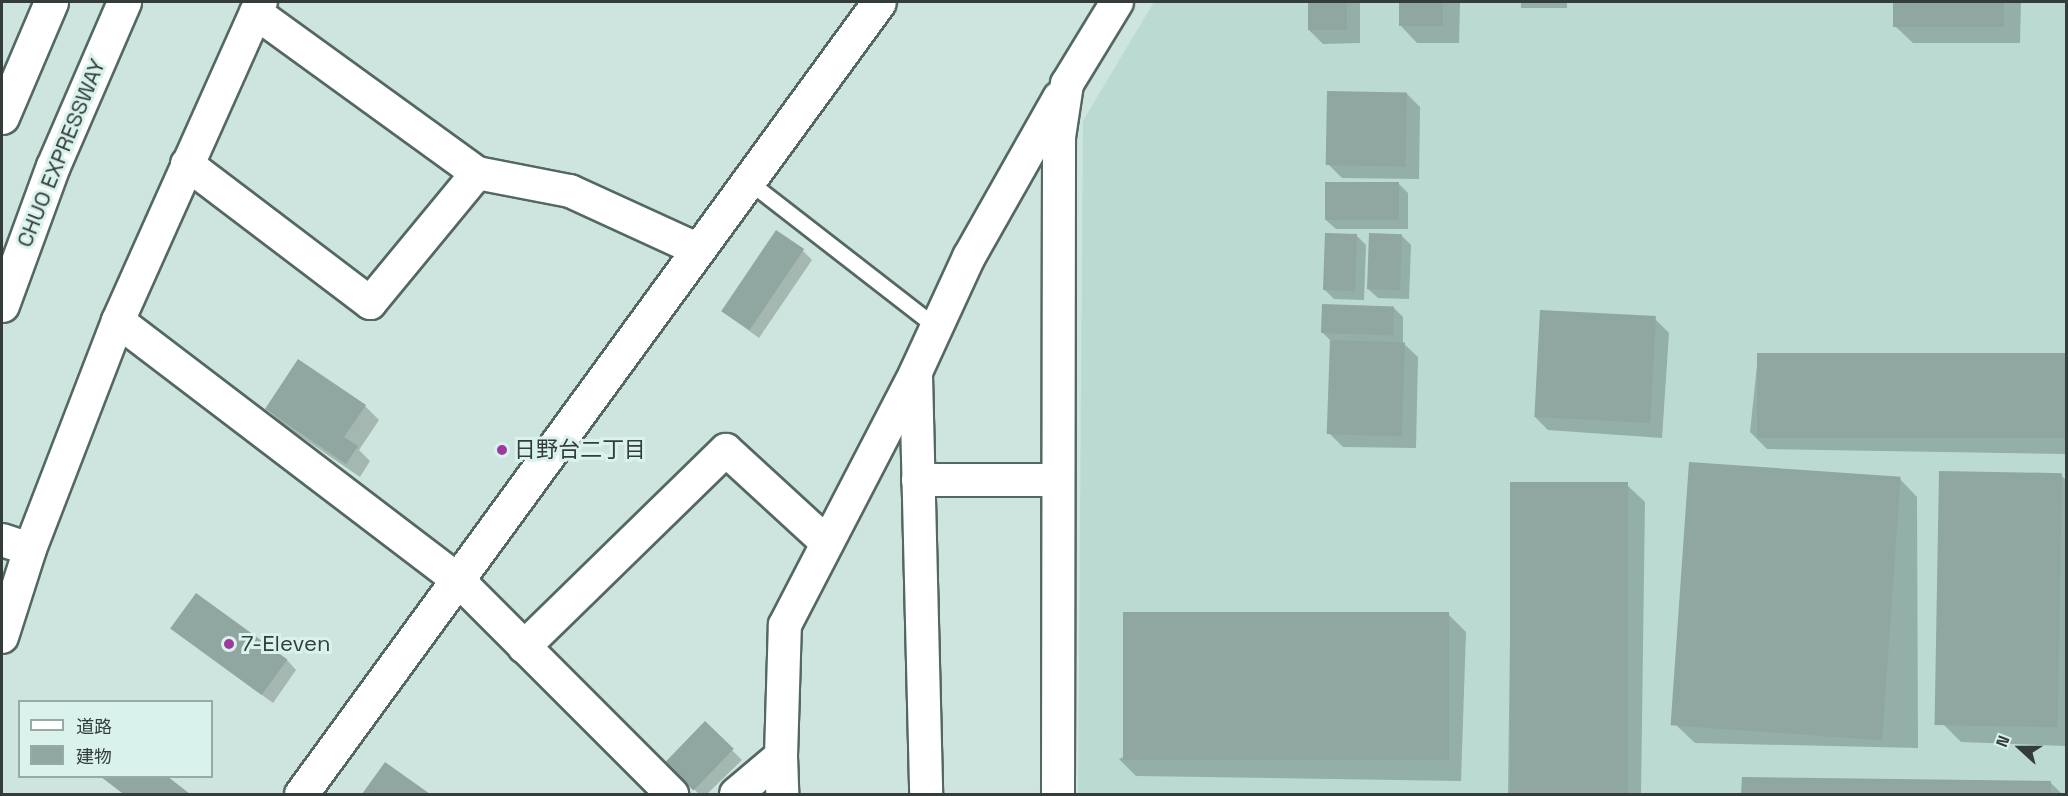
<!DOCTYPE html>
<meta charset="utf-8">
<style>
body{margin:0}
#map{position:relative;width:2068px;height:796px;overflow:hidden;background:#cde5de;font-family:"Space Grotesk","Noto Sans JP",sans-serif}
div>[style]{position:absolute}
.built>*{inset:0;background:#badad2}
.shadow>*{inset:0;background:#0003;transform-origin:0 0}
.building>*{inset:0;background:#90a6a0;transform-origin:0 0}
.roads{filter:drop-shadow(2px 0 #546863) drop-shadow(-2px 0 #546863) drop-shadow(0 2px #546863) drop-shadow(0 -2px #546863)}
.service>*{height:15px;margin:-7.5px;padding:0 7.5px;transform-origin:7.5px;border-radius:7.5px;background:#fff}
.minor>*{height:32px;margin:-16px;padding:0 16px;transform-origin:16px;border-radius:16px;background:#fff}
.tertiary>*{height:33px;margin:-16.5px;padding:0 16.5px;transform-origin:16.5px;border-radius:16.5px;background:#fff}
.motorway>*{height:33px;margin:-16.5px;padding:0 16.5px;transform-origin:16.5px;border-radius:16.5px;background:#fff}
.dots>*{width:16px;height:16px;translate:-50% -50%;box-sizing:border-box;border:3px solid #daf2ec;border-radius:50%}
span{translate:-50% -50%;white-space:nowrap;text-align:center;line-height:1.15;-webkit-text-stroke:6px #daf2ec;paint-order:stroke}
.street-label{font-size:22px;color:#343d3b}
.poi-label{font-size:22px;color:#343d3b}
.left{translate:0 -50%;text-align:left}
.frame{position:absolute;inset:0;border:3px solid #343d3b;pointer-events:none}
.legend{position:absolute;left:18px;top:700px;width:195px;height:78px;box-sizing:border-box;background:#daf2ec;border:2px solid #98aaa5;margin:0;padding:8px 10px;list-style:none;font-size:18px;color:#343d3b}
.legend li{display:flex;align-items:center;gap:12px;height:30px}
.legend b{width:30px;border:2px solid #98aaa5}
.north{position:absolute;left:1990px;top:718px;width:60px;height:60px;-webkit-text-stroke:4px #daf2ec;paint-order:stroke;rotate:291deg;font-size:16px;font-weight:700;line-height:24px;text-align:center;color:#343d3b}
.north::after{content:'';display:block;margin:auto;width:21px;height:27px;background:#343d3b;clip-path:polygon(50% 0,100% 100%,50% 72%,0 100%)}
</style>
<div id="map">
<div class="built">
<i style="clip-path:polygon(1154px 2px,2066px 2px,2066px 794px,1078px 794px,1083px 121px)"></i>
</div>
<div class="shadow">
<i style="clip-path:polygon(1309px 2px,1360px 2px,1360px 43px,1323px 44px,1309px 30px)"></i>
<i style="clip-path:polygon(1400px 2px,1460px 2px,1459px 43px,1417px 43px,1400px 25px)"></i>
<i style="left:1521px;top:2px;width:46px;height:6px"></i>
<i style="clip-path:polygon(1895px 2px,2021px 2px,2020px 43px,1913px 43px,1895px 26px)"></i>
<i style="clip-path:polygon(1406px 93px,1420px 107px,1419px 179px,1342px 178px,1328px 164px)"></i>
<i style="clip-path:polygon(1398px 183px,1408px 193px,1408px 229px,1336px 229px,1326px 220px)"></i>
<i style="clip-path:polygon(1356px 235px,1366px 245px,1364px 300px,1334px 299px,1324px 289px)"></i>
<i style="clip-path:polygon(1402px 236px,1411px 245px,1409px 299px,1378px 298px,1368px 289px)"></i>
<i style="clip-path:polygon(803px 251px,812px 260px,759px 338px,722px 311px)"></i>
<i style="clip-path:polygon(1394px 308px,1403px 317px,1403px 343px,1418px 357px,1416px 448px,1343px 447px,1329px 433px,1331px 341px,1322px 332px)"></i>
<i style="clip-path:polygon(1655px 319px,1669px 333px,1662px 438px,1548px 430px,1534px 416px)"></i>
<i style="clip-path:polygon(2066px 355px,2066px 454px,1767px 449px,1750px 432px,1758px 356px)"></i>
<i style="clip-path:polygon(365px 406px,379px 420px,359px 450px,370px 461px,360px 477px,281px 423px,267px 409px)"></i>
<i style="clip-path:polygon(2061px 475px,2066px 480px,2066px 746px,1961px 742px,1944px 725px)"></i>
<i style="clip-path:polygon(1900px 479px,1917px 497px,1918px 748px,1695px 743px,1677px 726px)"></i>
<i style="clip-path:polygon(1512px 484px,1627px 485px,1645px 502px,1641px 794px,1508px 794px)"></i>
<i style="clip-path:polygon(1449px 615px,1466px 632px,1461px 781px,1136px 776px,1119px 759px)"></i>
<i style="clip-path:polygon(172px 628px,287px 660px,296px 670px,273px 703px)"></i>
<i style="clip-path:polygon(705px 723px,742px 760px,707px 794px,699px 794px,666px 762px)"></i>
<i style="clip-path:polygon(386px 765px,427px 794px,364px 794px)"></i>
<i style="clip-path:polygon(100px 776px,165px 776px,188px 794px,123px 794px)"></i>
<i style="clip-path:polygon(1743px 778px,2050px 782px,2062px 794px,1743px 794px)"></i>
</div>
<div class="building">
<i style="left:1308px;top:2px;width:39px;height:28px"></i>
<i style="left:1399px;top:2px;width:44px;height:24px"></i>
<i style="left:1893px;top:2px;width:111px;height:25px"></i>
<i style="left:1327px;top:91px;width:80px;height:74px;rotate:1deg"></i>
<i style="left:1325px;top:182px;width:74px;height:38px"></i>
<i style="left:776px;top:230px;width:34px;height:98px;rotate:34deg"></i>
<i style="left:1325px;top:233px;width:32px;height:57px;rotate:2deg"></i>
<i style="left:1369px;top:233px;width:33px;height:56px;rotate:2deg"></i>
<i style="left:1322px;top:304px;width:72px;height:29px;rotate:2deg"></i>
<i style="left:1540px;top:310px;width:116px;height:107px;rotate:3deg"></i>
<i style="left:1330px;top:340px;width:75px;height:94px;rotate:2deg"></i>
<i style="left:2066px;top:353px;width:85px;height:309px;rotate:90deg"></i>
<i style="clip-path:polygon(298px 359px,366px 405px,344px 437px,358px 446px,346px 464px,265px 409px)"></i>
<i style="left:1689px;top:462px;width:212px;height:264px;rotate:4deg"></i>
<i style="left:1939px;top:471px;width:123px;height:254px;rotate:1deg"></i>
<i style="left:1510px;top:482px;width:118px;height:312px"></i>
<i style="left:196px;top:593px;width:113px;height:44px;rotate:36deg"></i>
<i style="left:1123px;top:612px;width:326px;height:148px"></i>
<i style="left:705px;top:721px;width:40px;height:58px;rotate:44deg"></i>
<i style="clip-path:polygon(385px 762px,430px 794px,362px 794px)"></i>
<i style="clip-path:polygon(100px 776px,167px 776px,190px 794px,124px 794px)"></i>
<i style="clip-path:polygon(1742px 777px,2051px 781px,2051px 794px,1741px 794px)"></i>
</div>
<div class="roads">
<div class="service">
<i style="left:748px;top:181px;width:237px;rotate:37.8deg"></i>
</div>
<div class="minor">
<i style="left:256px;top:13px;width:273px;rotate:35.9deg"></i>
<i style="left:477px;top:173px;width:95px;rotate:11deg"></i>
<i style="left:570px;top:191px;width:142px;rotate:24.6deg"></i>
<i style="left:187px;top:164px;width:230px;rotate:37.2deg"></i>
<i style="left:370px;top:303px;width:168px;rotate:-50.5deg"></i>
<i style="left:118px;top:321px;width:427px;rotate:37.3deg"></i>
<i style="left:458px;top:580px;width:303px;rotate:45deg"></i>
<i style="left:916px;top:376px;width:418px;rotate:88.6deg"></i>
<i style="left:918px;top:480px;width:140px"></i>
<i style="left:2px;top:540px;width:29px;rotate:18deg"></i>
<i style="left:2px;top:637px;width:92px;rotate:-72.3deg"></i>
<i style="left:30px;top:549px;width:244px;rotate:-68.9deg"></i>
<i style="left:118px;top:321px;width:350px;rotate:-65.9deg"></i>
<i style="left:524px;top:647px;width:282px;rotate:-44.3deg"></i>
<i style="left:726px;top:450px;width:137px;rotate:42.6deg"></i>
<i style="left:781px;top:756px;width:38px;rotate:88deg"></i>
<i style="left:736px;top:794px;width:59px;rotate:-40.2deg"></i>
<i style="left:781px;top:756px;width:131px;rotate:-88.3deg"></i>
<i style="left:785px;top:625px;width:285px;rotate:-62.6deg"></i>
<i style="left:916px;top:372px;width:127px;rotate:-65.3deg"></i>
<i style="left:969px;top:257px;width:183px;rotate:-60.5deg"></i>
<i style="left:1058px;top:794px;width:657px;rotate:-89.91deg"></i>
<i style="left:1059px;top:137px;width:54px;rotate:-81.4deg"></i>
<i style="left:1067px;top:84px;width:96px;rotate:-58.6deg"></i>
</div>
<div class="tertiary">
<i style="left:301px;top:794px;width:980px;rotate:-53.88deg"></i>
</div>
<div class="motorway">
<i style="left:2px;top:117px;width:125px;rotate:-66.9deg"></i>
<i style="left:2px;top:305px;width:148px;rotate:-69.9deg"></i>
<i style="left:53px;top:166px;width:179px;rotate:-66.6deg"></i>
</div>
</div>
<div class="dots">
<i style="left:502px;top:450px;background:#9e3a9f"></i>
<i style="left:229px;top:644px;background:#9e3a9f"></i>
</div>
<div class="street-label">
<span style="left:61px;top:153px;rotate:-68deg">CHUO EXPRESSWAY</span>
</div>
<div class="poi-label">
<span class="left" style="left:514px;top:450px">日野台二丁目</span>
<span class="left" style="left:241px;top:644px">7-Eleven</span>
</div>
<div class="frame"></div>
<ul class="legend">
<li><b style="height:8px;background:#fff"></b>道路</li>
<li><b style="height:16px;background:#90a6a0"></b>建物</li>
</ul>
<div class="north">N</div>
</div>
